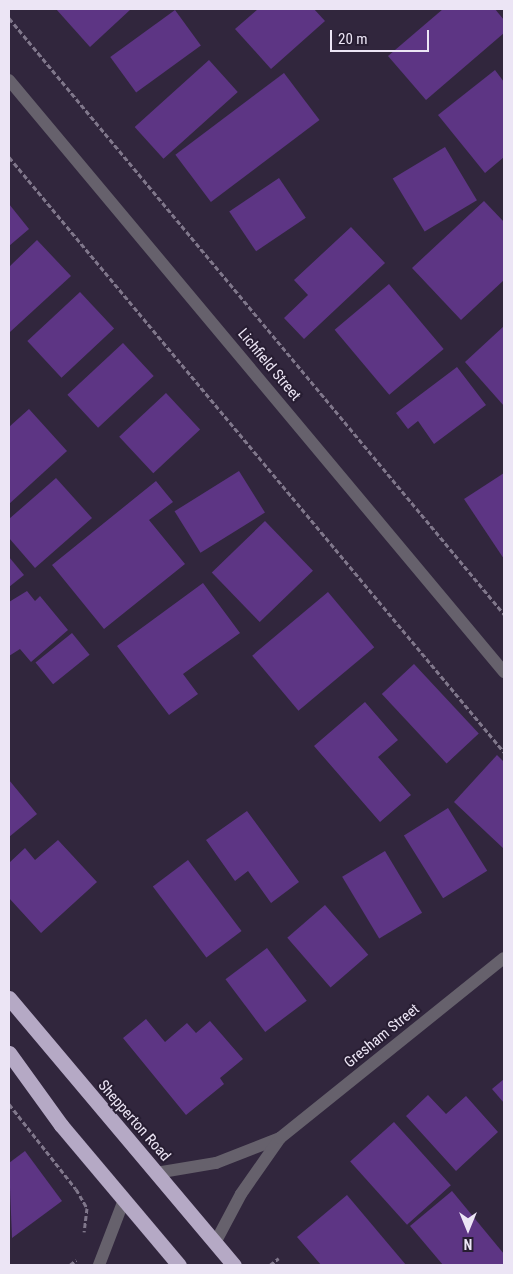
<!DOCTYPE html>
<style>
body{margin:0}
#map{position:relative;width:513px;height:1274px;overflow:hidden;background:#31263d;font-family:"Roboto Condensed",sans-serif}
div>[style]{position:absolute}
.building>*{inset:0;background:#5d3584;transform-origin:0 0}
.path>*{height:3px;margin-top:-1.5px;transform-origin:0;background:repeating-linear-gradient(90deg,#80778b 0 5px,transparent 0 7.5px)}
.minor>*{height:12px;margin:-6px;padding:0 6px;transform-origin:6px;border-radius:6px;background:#66616c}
.highway>*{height:15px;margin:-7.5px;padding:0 7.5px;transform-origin:7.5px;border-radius:7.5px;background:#b5a9c5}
span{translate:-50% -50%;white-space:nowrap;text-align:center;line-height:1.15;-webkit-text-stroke:4px #271d32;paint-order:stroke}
.street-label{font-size:15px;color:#ece5f5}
.frame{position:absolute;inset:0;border:10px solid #ece5f5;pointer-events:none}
.north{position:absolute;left:443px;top:1204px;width:50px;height:50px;-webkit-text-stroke:4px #271d32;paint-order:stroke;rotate:180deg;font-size:14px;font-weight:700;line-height:20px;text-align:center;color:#ece5f5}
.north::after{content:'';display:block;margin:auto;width:18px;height:22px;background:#ece5f5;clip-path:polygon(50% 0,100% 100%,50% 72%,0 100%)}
.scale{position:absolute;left:330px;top:30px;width:99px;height:22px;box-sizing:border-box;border:2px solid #ece5f5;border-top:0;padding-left:6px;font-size:15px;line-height:18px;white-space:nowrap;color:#ece5f5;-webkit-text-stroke:4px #271d32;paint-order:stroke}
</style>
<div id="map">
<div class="building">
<i style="clip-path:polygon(56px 9px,131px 9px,90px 47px)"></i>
<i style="clip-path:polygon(258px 9px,314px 9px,325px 21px,271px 69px,235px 29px)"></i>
<i style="clip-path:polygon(443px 9px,495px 9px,504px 20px,504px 33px,426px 100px,388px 56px)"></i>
<i style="left:175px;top:10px;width:44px;height:80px;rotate:54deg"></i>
<i style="left:209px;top:60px;width:43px;height:100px;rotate:48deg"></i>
<i style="clip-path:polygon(495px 70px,504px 82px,504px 157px,485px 173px,438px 115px)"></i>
<i style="left:284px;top:73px;width:59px;height:136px;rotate:53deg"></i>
<i style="left:445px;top:147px;width:62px;height:61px;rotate:59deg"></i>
<i style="left:279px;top:178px;width:48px;height:60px;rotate:56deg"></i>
<i style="clip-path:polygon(484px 201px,504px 222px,504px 280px,461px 320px,412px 268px)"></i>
<i style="clip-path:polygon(9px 204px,29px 229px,9px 246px)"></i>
<i style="clip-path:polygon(351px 227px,385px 263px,304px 339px,284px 318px,308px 295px,294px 280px)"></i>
<i style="clip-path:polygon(37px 240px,71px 276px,10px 332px,9px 267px)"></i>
<i style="left:389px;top:284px;width:85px;height:71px;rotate:50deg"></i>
<i style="left:80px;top:292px;width:50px;height:72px;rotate:47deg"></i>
<i style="clip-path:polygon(504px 326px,504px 406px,465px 362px)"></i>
<i style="left:123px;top:343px;width:45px;height:76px;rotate:47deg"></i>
<i style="clip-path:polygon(457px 367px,486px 405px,434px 444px,418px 421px,408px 429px,396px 413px)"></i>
<i style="left:166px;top:393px;width:50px;height:64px;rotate:47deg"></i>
<i style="clip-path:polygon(29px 409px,67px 451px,9px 504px,9px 427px)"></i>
<i style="left:239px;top:471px;width:49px;height:76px;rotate:58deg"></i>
<i style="clip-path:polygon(504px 473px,504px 559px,464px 499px)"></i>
<i style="clip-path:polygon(56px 478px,92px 518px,35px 568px,9px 538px,9px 519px)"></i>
<i style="clip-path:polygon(156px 481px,173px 502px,149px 520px,185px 564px,104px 629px,52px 565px)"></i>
<i style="left:265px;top:521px;width:69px;height:74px;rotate:46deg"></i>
<i style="clip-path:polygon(9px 557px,24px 575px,9px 587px)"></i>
<i style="clip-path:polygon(203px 583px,240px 633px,183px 674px,198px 694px,169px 715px,117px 646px)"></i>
<i style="clip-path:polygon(27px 591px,35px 601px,40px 596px,68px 630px,31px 662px,20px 649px,9px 656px,9px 602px)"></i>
<i style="left:328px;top:592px;width:72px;height:99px;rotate:50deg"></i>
<i style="left:72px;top:633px;width:28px;height:47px;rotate:51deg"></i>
<i style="left:414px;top:664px;width:95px;height:44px;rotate:47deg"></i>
<i style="clip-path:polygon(365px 702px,398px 740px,378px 757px,411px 795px,380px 822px,314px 746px)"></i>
<i style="clip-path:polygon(497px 755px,504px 762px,504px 849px,454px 802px)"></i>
<i style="clip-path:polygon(9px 780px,37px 814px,9px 837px)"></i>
<i style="left:448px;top:808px;width:74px;height:52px;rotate:58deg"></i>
<i style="clip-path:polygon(247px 811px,299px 882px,271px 903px,248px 871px,235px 881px,206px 840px)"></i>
<i style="clip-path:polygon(58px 840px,97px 882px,41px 933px,9px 898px,9px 863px,25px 848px,35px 860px)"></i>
<i style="left:385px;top:851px;width:72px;height:50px;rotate:59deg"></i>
<i style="left:188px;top:860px;width:89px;height:44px;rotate:53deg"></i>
<i style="left:325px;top:905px;width:66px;height:50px;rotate:49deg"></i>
<i style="left:267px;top:948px;width:66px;height:52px;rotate:53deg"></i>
<i style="clip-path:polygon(146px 1019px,165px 1042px,187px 1023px,196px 1033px,210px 1021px,243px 1059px,220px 1078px,224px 1084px,186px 1115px,123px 1038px)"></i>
<i style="clip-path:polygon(504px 1079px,504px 1103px,492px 1089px)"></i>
<i style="clip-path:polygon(428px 1095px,446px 1114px,466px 1096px,498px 1132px,456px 1171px,406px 1116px)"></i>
<i style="left:394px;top:1122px;width:85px;height:59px;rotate:48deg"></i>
<i style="clip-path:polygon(25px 1151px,62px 1201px,12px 1238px,9px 1163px)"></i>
<i style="clip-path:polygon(452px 1191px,504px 1254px,504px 1265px,443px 1265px,410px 1226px)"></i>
<i style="clip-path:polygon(347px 1195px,406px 1265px,321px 1265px,297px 1237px)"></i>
</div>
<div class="path">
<i style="left:9px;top:18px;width:775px;rotate:50.29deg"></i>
<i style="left:9px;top:157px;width:774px;rotate:50.24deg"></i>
<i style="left:9px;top:1104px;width:108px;rotate:51.8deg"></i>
<i style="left:76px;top:1189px;width:22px;rotate:60deg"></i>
<i style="left:87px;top:1208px;width:24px;rotate:97deg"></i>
<i style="left:70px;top:1265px;width:8px;rotate:-40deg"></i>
<i style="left:270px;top:1265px;width:11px;rotate:-38deg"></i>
</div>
<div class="minor">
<i style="left:9px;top:80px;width:772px;rotate:50.1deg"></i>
<i style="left:156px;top:1173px;width:61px;rotate:-9.5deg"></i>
<i style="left:216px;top:1163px;width:69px;rotate:-21.3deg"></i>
<i style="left:215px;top:1243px;width:55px;rotate:-62deg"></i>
<i style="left:241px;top:1194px;width:68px;rotate:-55.1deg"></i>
<i style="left:280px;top:1138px;width:287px;rotate:-38.8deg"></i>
<i style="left:99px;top:1265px;width:70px;rotate:-69deg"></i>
</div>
<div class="highway">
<i style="left:9px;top:998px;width:349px;rotate:49.9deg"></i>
<i style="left:9px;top:1053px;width:89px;rotate:54.2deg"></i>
<i style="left:61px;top:1125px;width:183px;rotate:49.9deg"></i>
</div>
<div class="street-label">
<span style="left:269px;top:365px;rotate:50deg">Lichfield Street</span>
<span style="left:382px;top:1036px;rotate:-39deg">Gresham Street</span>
<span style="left:134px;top:1121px;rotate:49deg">Shepperton Road</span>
</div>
<div class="frame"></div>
<div class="north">N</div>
<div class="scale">20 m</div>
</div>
